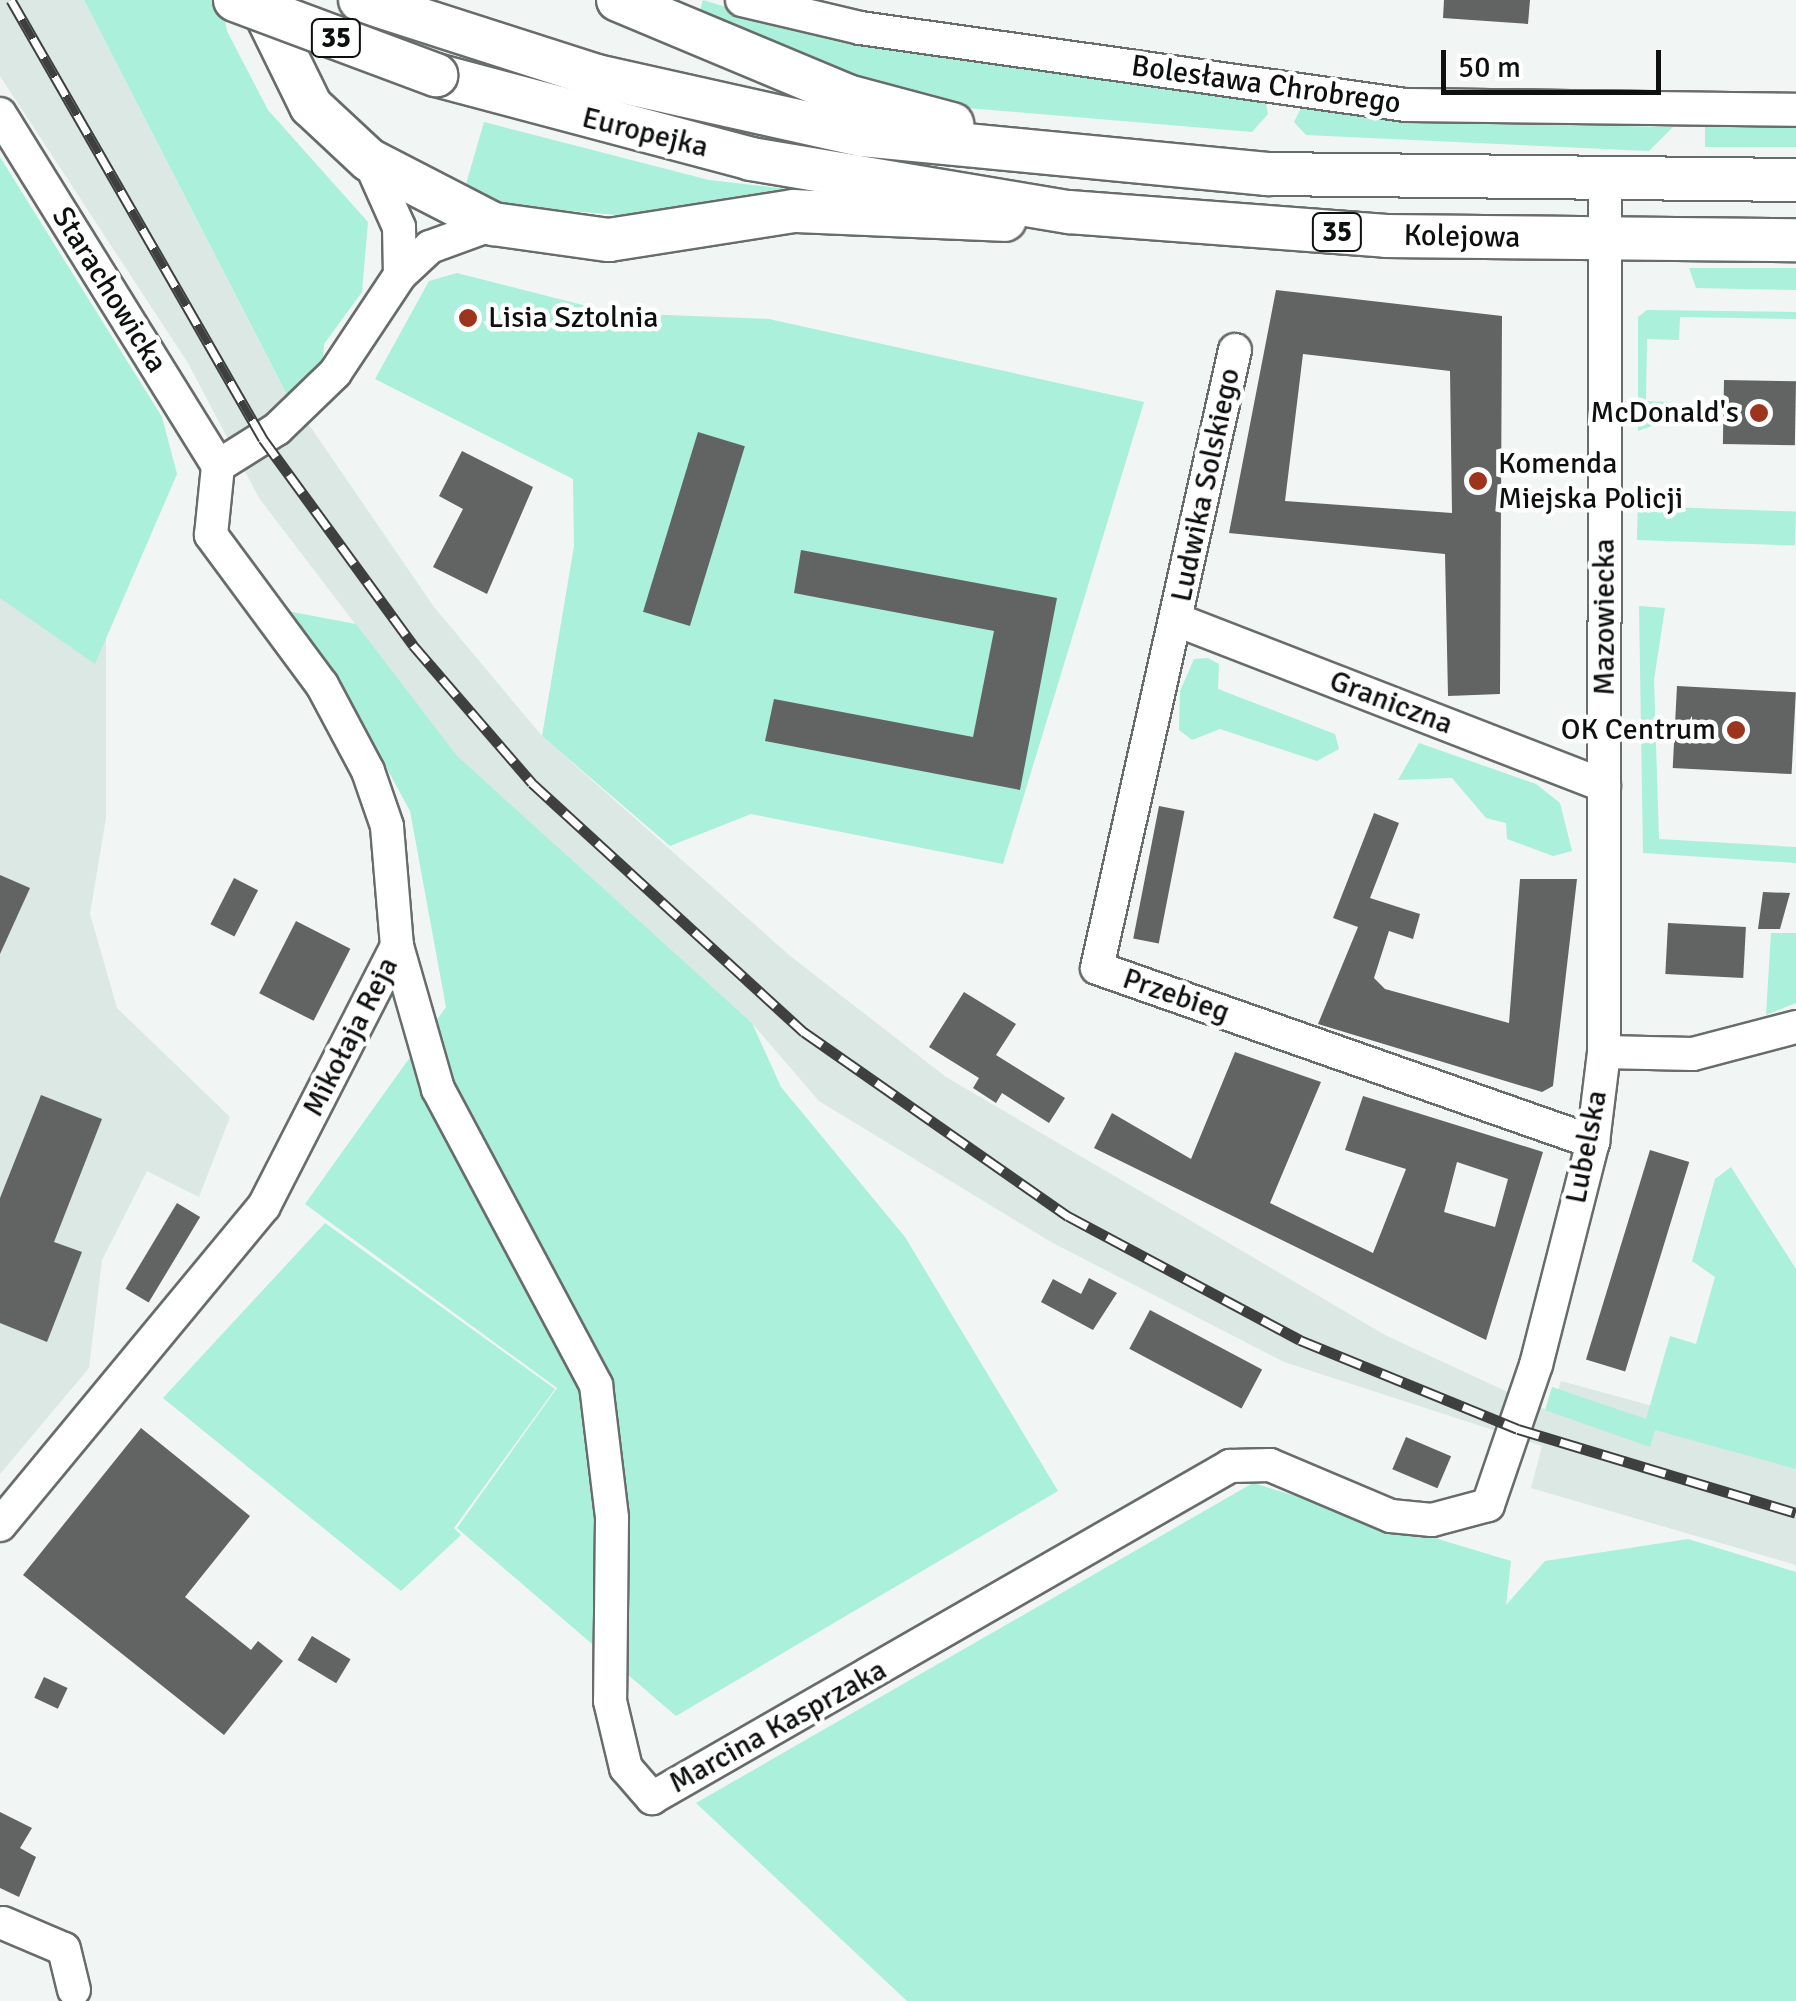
<!DOCTYPE html>
<meta charset="utf-8">
<style>
body{margin:0}
#map{position:relative;width:1796px;height:2001px;overflow:hidden;background:#f1f5f4;font-family:Signika,sans-serif}
div>[style]{position:absolute}
.built>*{inset:0;background:#dbe8e3}
.green>*{inset:0;background:#aaf0db;transform-origin:0 0}
.building>*{inset:0;background:#616463;transform-origin:0 0}
.roads{filter:drop-shadow(2px 0 #686c6a) drop-shadow(-2px 0 #686c6a) drop-shadow(0 2px #686c6a) drop-shadow(0 -2px #686c6a)}
.minor>*{height:32px;margin:-16px;padding:0 16px;transform-origin:16px;border-radius:16px;background:#fff}
.major>*{height:42px;margin:-21px;padding:0 21px;transform-origin:21px;border-radius:21px;background:#fff}
.rail>*{height:11px;margin-top:-5.5px;transform-origin:0;background:repeating-linear-gradient(90deg,#fff 0 22px,#3e403f 0 44px);box-sizing:border-box;border-block:2px solid #3e403f}
.bridges{filter:drop-shadow(2px 0 #686c6a) drop-shadow(-2px 0 #686c6a) drop-shadow(0 2px #686c6a) drop-shadow(0 -2px #686c6a)}
.major-bridge>*{height:42px;margin:-21px;padding:0 21px;transform-origin:21px;border-radius:21px;background:#fff}
.dots>*{width:28px;height:28px;translate:-50% -50%;box-sizing:border-box;border:5px solid #fff;border-radius:50%}
span{translate:-50% -50%;white-space:nowrap;text-align:center;line-height:1.15;-webkit-text-stroke:9px #fff;paint-order:stroke}
.shield-label span{padding:2px 8px;background:#fff;border:2px solid;border-radius:8px;-webkit-text-stroke-width:0}
.shield-label{font-size:28px;color:#0e100f;font-weight:700}
.street-label{font-size:30px;color:#0e100f}
.poi-label{font-size:30px;color:#0e100f}
.left{translate:0 -50%;text-align:left}
.right{translate:-100% -50%;text-align:right}
.scale{position:absolute;left:1441px;top:50px;width:220px;height:45px;box-sizing:border-box;border:5px solid #0e100f;border-top:0;padding-left:12px;font-size:30px;line-height:35px;white-space:nowrap;color:#0e100f;-webkit-text-stroke:8px #fff;paint-order:stroke}
</style>
<div id="map">
<div class="built">
<i style="clip-path:polygon(0 0,84px 0,281px 384px,434px 607px,542px 736px,789px 955px,946px 1077px,1385px 1335px,1551px 1412px,1561px 1381px,1796px 1445px,1796px 1565px,1531px 1488px,1542px 1446px,1284px 1362px,1051px 1242px,819px 1101px,752px 1023px,456px 756px,259px 498px,188px 363px,0 76px)"></i>
<i style="clip-path:polygon(0 594px,106px 635px,106px 818px,90px 914px,117px 1008px,230px 1117px,199px 1197px,147px 1171px,102px 1260px,89px 1368px,0 1474px)"></i>
</div>
<div class="green">
<i style="clip-path:polygon(84px 0,222px 0,227px 31px,268px 110px,368px 222px,362px 292px,324px 344px,323px 360px,287px 395px)"></i>
<i style="clip-path:polygon(703px 0,785px 25px,1265px 98px,1268px 114px,1252px 132px,944px 106px,873px 90px,698px 17px)"></i>
<i style="clip-path:polygon(1303px 104px,1472px 123px,1673px 127px,1649px 151px,1306px 135px,1294px 122px)"></i>
<i style="clip-path:polygon(484px 122px,709px 180px,823px 193px,629px 216px,514px 206px,464px 191px)"></i>
<i style="left:1796px;top:125px;width:22px;height:91px;rotate:90deg"></i>
<i style="clip-path:polygon(0 157px,162px 417px,177px 474px,95px 664px,0 598px)"></i>
<i style="clip-path:polygon(1689px 268px,1796px 268px,1796px 290px,1696px 288px)"></i>
<i style="clip-path:polygon(457px 273px,614px 313px,769px 319px,1144px 402px,1003px 864px,751px 814px,670px 846px,542px 736px,574px 546px,573px 479px,375px 379px,429px 281px)"></i>
<i style="clip-path:polygon(1647px 310px,1796px 312px,1796px 319px,1680px 317px,1679px 340px,1647px 339px,1646px 401px,1669px 402px,1668px 420px,1638px 431px,1638px 317px)"></i>
<i style="left:1638px;top:506px;width:158px;height:34px;rotate:2deg"></i>
<i style="clip-path:polygon(1639px 606px,1665px 608px,1654px 680px,1659px 839px,1796px 847px,1796px 863px,1643px 853px)"></i>
<i style="clip-path:polygon(287px 611px,356px 624px,457px 756px,752px 1023px,781px 1087px,905px 1237px,1058px 1491px,676px 1716px,457px 1528px,557px 1388px,305px 1204px,446px 1007px,410px 811px,340px 682px)"></i>
<i style="clip-path:polygon(1208px 658px,1219px 664px,1218px 689px,1335px 734px,1339px 749px,1317px 761px,1220px 729px,1192px 740px,1179px 730px,1180px 691px,1194px 659px)"></i>
<i style="clip-path:polygon(1419px 743px,1536px 784px,1560px 803px,1572px 851px,1553px 856px,1507px 839px,1506px 823px,1486px 818px,1452px 778px,1398px 780px)"></i>
<i style="clip-path:polygon(1771px 933px,1796px 933px,1796px 1003px,1766px 1015px)"></i>
<i style="clip-path:polygon(1731px 1167px,1796px 1269px,1796px 1469px,1655px 1430px,1650px 1447px,1545px 1410px,1552px 1387px,1646px 1419px,1670px 1336px,1696px 1344px,1715px 1277px,1692px 1261px,1715px 1179px)"></i>
<i style="clip-path:polygon(325px 1223px,555px 1389px,454px 1528px,461px 1535px,401px 1591px,163px 1398px)"></i>
<i style="clip-path:polygon(1253px 1483px,1511px 1561px,1506px 1605px,1545px 1561px,1688px 1539px,1796px 1572px,1796px 2001px,907px 2001px,696px 1803px)"></i>
</div>
<div class="building">
<i style="clip-path:polygon(1444px 0,1530px 0,1528px 24px,1443px 18px)"></i>
<i style="clip-path:polygon(evenodd,1276px 290px,1502px 316px,1500px 694px,1448px 696px,1445px 554px,1229px 533px,1276px 290px,1303px 354px,1450px 371px,1452px 513px,1285px 501px,1303px 354px)"></i>
<i style="left:1724px;top:380px;width:72px;height:64px;rotate:1deg"></i>
<i style="left:698px;top:432px;width:49px;height:188px;rotate:17deg"></i>
<i style="clip-path:polygon(462px 451px,533px 487px,487px 594px,433px 567px,463px 509px,439px 496px)"></i>
<i style="clip-path:polygon(801px 550px,1057px 598px,1020px 790px,765px 741px,774px 699px,973px 737px,994px 631px,794px 593px)"></i>
<i style="left:1677px;top:686px;width:119px;height:82px;rotate:3deg"></i>
<i style="left:1159px;top:806px;width:26px;height:135px;rotate:11deg"></i>
<i style="clip-path:polygon(1374px 813px,1399px 823px,1370px 898px,1420px 914px,1413px 939px,1389px 931px,1374px 978px,1385px 989px,1509px 1023px,1520px 879px,1577px 879px,1553px 1086px,1542px 1092px,1318px 1024px,1358px 927px,1333px 918px)"></i>
<i style="clip-path:polygon(0 875px,30px 888px,0 954px)"></i>
<i style="left:234px;top:878px;width:27px;height:52px;rotate:27deg"></i>
<i style="clip-path:polygon(1763px 892px,1790px 893px,1780px 929px,1758px 929px)"></i>
<i style="left:296px;top:921px;width:61px;height:81px;rotate:27deg"></i>
<i style="left:1668px;top:923px;width:78px;height:51px;rotate:3deg"></i>
<i style="clip-path:polygon(964px 992px,1016px 1024px,996px 1055px,1065px 1098px,1049px 1123px,1002px 1093px,996px 1103px,973px 1088px,979px 1078px,929px 1047px)"></i>
<i style="clip-path:polygon(evenodd,1235px 1052px,1321px 1082px,1270px 1203px,1373px 1253px,1406px 1169px,1345px 1150px,1363px 1096px,1543px 1152px,1486px 1340px,1094px 1148px,1112px 1113px,1191px 1159px,1235px 1052px,1457px 1162px,1508px 1179px,1495px 1227px,1444px 1212px,1457px 1162px)"></i>
<i style="clip-path:polygon(41px 1095px,102px 1119px,54px 1242px,82px 1252px,47px 1342px,0 1323px,0 1198px)"></i>
<i style="left:1650px;top:1150px;width:41px;height:219px;rotate:17deg"></i>
<i style="left:177px;top:1203px;width:27px;height:100px;rotate:31deg"></i>
<i style="clip-path:polygon(1089px 1278px,1117px 1293px,1093px 1330px,1041px 1302px,1053px 1279px,1081px 1294px)"></i>
<i style="left:1150px;top:1310px;width:127px;height:44px;rotate:28deg"></i>
<i style="clip-path:polygon(141px 1428px,250px 1516px,185px 1597px,251px 1650px,258px 1641px,283px 1661px,224px 1735px,23px 1575px)"></i>
<i style="left:1406px;top:1437px;width:49px;height:35px;rotate:23deg"></i>
<i style="left:312px;top:1636px;width:45px;height:28px;rotate:31deg"></i>
<i style="left:44px;top:1677px;width:26px;height:23px;rotate:25deg"></i>
<i style="clip-path:polygon(0 1812px,32px 1828px,20px 1848px,36px 1857px,19px 1897px,0 1888px)"></i>
</div>
<div class="roads">
<div class="minor">
<i style="left:742px;top:0;width:121px;rotate:13.3deg"></i>
<i style="left:860px;top:28px;width:551px;rotate:8.03deg"></i>
<i style="left:1406px;top:105px;width:390px;rotate:0.7deg"></i>
<i style="left:0;top:114px;width:414px;rotate:58.2deg"></i>
<i style="left:369px;top:160px;width:73px;rotate:65.9deg"></i>
<i style="left:399px;top:227px;width:48px;rotate:88.8deg"></i>
<i style="left:1235px;top:350px;width:633px;rotate:102.59deg"></i>
<i style="left:1097px;top:968px;width:526px;rotate:19.33deg"></i>
<i style="left:1177px;top:620px;width:458px;rotate:21.2deg"></i>
<i style="left:397px;top:946px;width:149px;rotate:74deg"></i>
<i style="left:438px;top:1089px;width:336px;rotate:61.9deg"></i>
<i style="left:596px;top:1385px;width:134px;rotate:83.1deg"></i>
<i style="left:612px;top:1518px;width:183px;rotate:90.6deg"></i>
<i style="left:610px;top:1701px;width:69px;rotate:76.6deg"></i>
<i style="left:626px;top:1768px;width:40px;rotate:49deg"></i>
<i style="left:652px;top:1798px;width:667px;rotate:-29.87deg"></i>
<i style="left:1230px;top:1466px;width:40px;rotate:-1.4deg"></i>
<i style="left:1270px;top:1465px;width:131px;rotate:22.9deg"></i>
<i style="left:1391px;top:1516px;width:41px;rotate:5.6deg"></i>
<i style="left:1432px;top:1520px;width:58px;rotate:-15deg"></i>
<i style="left:1488px;top:1505px;width:148px;rotate:-71.1deg"></i>
<i style="left:1536px;top:1365px;width:230px;rotate:-75.7deg"></i>
<i style="left:1593px;top:1142px;width:91px;rotate:-83deg"></i>
<i style="left:1604px;top:1052px;width:870px;rotate:-89.93deg"></i>
<i style="left:1604px;top:1052px;width:89px;rotate:1.3deg"></i>
<i style="left:1693px;top:1054px;width:106px;rotate:-14.7deg"></i>
<i style="left:0;top:1525px;width:414px;rotate:-50.4deg"></i>
<i style="left:264px;top:1206px;width:292px;rotate:-62.9deg"></i>
<i style="left:397px;top:946px;width:120px;rotate:-94.8deg"></i>
<i style="left:387px;top:826px;width:58px;rotate:-109.1deg"></i>
<i style="left:368px;top:771px;width:98px;rotate:-118.1deg"></i>
<i style="left:322px;top:685px;width:187px;rotate:-126.5deg"></i>
<i style="left:211px;top:535px;width:69px;rotate:-84.2deg"></i>
<i style="left:218px;top:466px;width:70px;rotate:-32.1deg"></i>
<i style="left:277px;top:429px;width:81px;rotate:-44deg"></i>
<i style="left:335px;top:373px;width:118px;rotate:-56.4deg"></i>
<i style="left:400px;top:275px;width:41px;rotate:-43deg"></i>
<i style="left:430px;top:247px;width:67px;rotate:-20.1deg"></i>
<i style="left:3px;top:1923px;width:66px;rotate:23.1deg"></i>
<i style="left:64px;top:1949px;width:42px;rotate:76.3deg"></i>
</div>
<div class="major">
<i style="left:259px;top:0;width:118px;rotate:63.9deg"></i>
<i style="left:311px;top:106px;width:79px;rotate:43deg"></i>
<i style="left:369px;top:160px;width:140px;rotate:27.3deg"></i>
<i style="left:493px;top:224px;width:117px;rotate:7.9deg"></i>
<i style="left:609px;top:240px;width:187px;rotate:-8.9deg"></i>
<i style="left:794px;top:211px;width:211px;rotate:2.4deg"></i>
<i style="left:360px;top:0;width:249px;rotate:17.8deg"></i>
<i style="left:597px;top:76px;width:271px;rotate:12.6deg"></i>
<i style="left:862px;top:135px;width:407px;rotate:5.5deg"></i>
<i style="left:1267px;top:174px;width:529px;rotate:0.65deg"></i>
<i style="left:618px;top:0;width:248px;rotate:22.7deg"></i>
<i style="left:847px;top:96px;width:109px;rotate:14.9deg"></i>
<i style="left:436px;top:75px;width:326px;rotate:14.9deg"></i>
<i style="left:751px;top:159px;width:322px;rotate:9.5deg"></i>
<i style="left:1069px;top:212px;width:318px;rotate:4.3deg"></i>
<i style="left:1386px;top:236px;width:410px;rotate:0.6deg"></i>
</div>
</div>
<div class="rail">
<i style="left:11px;top:0;width:506px;rotate:60.14deg"></i>
<i style="left:263px;top:439px;width:255px;rotate:53.9deg"></i>
<i style="left:413px;top:645px;width:182px;rotate:49.2deg"></i>
<i style="left:532px;top:783px;width:369px;rotate:42.5deg"></i>
<i style="left:804px;top:1032px;width:322px;rotate:34.9deg"></i>
<i style="left:1068px;top:1216px;width:263px;rotate:28.1deg"></i>
<i style="left:1300px;top:1340px;width:235px;rotate:22.2deg"></i>
<i style="left:1518px;top:1429px;width:290px;rotate:16.8deg"></i>
</div>
<div class="bridges">
<div class="major-bridge">
<i style="left:235px;top:0;width:215px;rotate:20.5deg"></i>
</div>
</div>
<div class="dots">
<i style="left:468px;top:318px;background:#9d341e"></i>
<i style="left:1759px;top:413px;background:#9d341e"></i>
<i style="left:1478px;top:481px;background:#9d341e"></i>
<i style="left:1736px;top:730px;background:#9d341e"></i>
</div>
<div class="shield-label">
<span style="left:336px;top:38px">35</span>
<span style="left:1337px;top:232px">35</span>
</div>
<div class="street-label">
<span style="left:1266px;top:85px;rotate:8deg">Bolesława Chrobrego</span>
<span style="left:645px;top:133px;rotate:14deg">Europejka</span>
<span style="left:1462px;top:237px;rotate:1deg">Kolejowa</span>
<span style="left:109px;top:290px;rotate:58deg">Starachowicka</span>
<span style="left:1206px;top:485px;rotate:-78deg">Ludwika Solskiego</span>
<span style="left:1605px;top:617px;rotate:-90deg">Mazowiecka</span>
<span style="left:1391px;top:703px;rotate:21deg">Graniczna</span>
<span style="left:1176px;top:996px;rotate:19deg">Przebieg</span>
<span style="left:351px;top:1037px;rotate:-63deg">Mikołaja Reja</span>
<span style="left:1587px;top:1147px;rotate:-79deg">Lubelska</span>
<span style="left:778px;top:1727px;rotate:-29deg">Marcina Kasprzaka</span>
</div>
<div class="poi-label">
<span class="left" style="left:488px;top:318px">Lisia Sztolnia</span>
<span class="right" style="left:1739px;top:413px">McDonald's</span>
<span class="left" style="left:1498px;top:481px">Komenda<br>Miejska Policji</span>
<span class="right" style="left:1716px;top:730px">OK Centrum</span>
</div>
<div class="scale">50 m</div>
</div>
